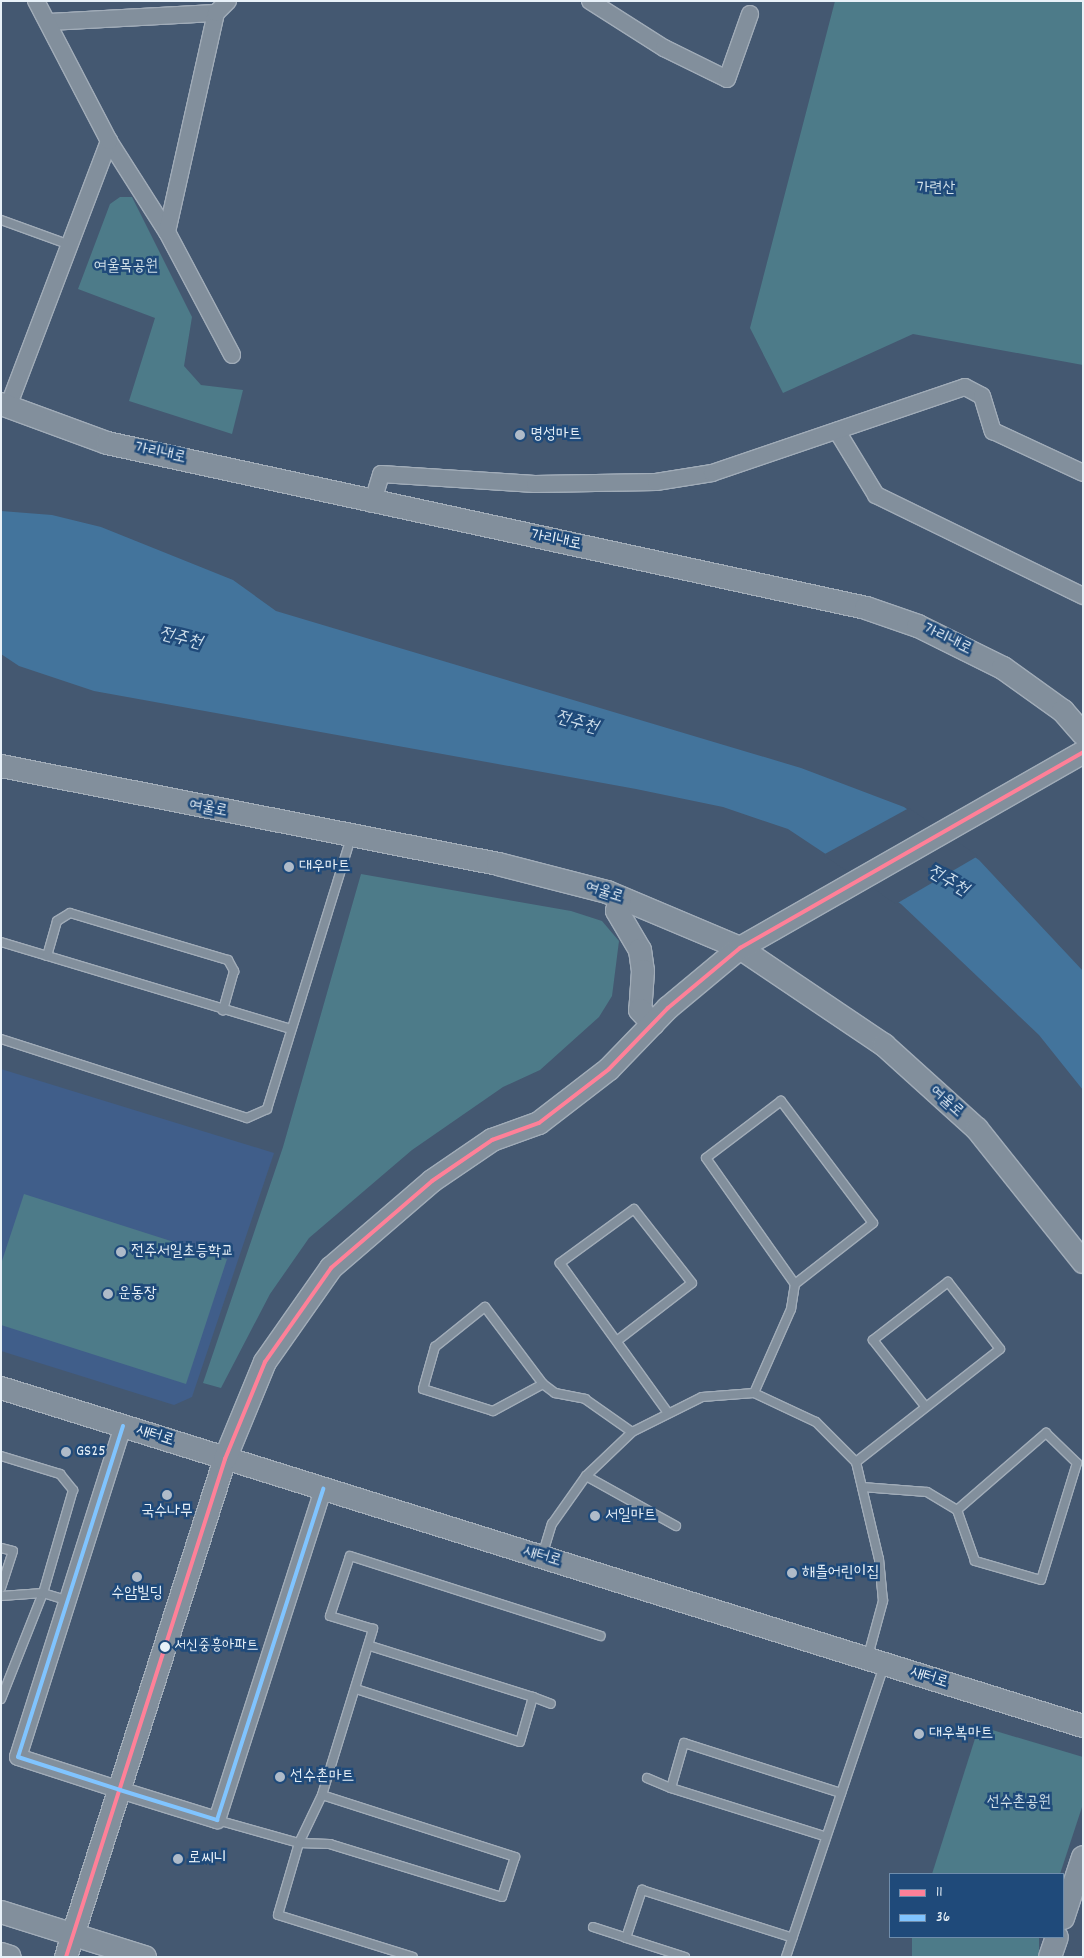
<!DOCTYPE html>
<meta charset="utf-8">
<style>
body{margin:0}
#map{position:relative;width:1084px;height:1958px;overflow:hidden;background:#445871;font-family:Dekko,"Poor Story",sans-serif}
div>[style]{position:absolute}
.built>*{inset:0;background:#405e8a}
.green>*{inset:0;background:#4d7b89;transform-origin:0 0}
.water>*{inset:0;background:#43749c}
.pier>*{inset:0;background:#445871}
.roads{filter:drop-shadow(1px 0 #a1acb8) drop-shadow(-1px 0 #a1acb8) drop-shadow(0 1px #a1acb8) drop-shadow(0 -1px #a1acb8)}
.lane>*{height:8px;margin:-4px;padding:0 4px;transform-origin:4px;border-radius:4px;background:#828f9c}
.street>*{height:16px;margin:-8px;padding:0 8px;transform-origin:8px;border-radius:8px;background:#828f9c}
.secondary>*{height:22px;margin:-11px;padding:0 11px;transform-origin:11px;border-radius:11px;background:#828f9c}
.bus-1>*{height:4px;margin:-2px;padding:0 2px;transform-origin:2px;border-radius:2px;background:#ff8098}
.bus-2>*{height:4px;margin:-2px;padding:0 2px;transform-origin:2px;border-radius:2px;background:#80c4ff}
.dots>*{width:14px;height:14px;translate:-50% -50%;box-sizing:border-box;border:2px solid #1f4a7a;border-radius:50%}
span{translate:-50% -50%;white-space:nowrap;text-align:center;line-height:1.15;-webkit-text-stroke:5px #1f4a7a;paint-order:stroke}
.bus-label{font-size:15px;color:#e8f1f8}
.left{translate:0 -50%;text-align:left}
.park-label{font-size:16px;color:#d1e0e8}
.poi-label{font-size:16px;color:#e8f1f8}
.street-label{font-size:16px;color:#e8f1f8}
.water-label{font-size:18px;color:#cfdfeb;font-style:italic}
.frame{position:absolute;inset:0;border:2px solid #e8f1f8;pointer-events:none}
.legend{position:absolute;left:889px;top:1873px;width:175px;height:65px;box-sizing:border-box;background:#1f4a7a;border:1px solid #6f8dac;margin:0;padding:6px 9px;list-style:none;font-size:15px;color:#e8f1f8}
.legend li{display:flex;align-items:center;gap:10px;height:25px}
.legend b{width:25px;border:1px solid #6f8dac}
</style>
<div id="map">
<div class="built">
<i style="clip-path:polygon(1px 1069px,274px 1153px,192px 1397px,174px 1405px,1px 1351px)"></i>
</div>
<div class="green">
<i style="clip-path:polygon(835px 1px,1083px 1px,1083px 365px,913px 334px,783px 393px,750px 328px)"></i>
<i style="clip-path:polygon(120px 197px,132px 197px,192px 317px,184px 366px,201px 385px,243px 390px,232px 434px,129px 401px,155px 318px,78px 289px,110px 204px)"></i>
<i style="clip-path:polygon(361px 874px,571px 911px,602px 921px,619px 941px,612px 996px,599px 1017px,540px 1070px,503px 1087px,412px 1150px,309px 1238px,270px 1294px,221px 1388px,203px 1383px,283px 1147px)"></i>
<i style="clip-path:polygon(24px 1194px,227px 1259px,186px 1384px,1px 1325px,1px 1264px)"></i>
<i style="clip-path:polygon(979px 1726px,1083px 1757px,1083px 1804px,1060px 1874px,932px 1874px)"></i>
<i style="left:912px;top:1937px;width:127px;height:21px"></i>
</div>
<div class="water">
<i style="clip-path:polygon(1px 511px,52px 515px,101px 527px,233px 580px,276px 611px,801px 768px,904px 807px,979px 860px,1083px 971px,1083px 1090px,1039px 1035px,901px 904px,788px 829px,723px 807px,636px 789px,94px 691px,19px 666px,1px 654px)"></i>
</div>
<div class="pier">
<i style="clip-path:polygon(909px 808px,978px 856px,896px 904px,823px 855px)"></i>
</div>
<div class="roads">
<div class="lane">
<i style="left:1px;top:220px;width:73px;rotate:19.9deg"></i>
<i style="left:1px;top:942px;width:303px;rotate:16.7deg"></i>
<i style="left:47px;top:956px;width:36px;rotate:-74deg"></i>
<i style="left:57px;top:921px;width:15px;rotate:-32deg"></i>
<i style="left:70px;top:913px;width:165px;rotate:16.6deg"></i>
<i style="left:228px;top:960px;width:13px;rotate:61deg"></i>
<i style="left:234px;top:971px;width:41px;rotate:105.8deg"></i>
<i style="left:1px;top:1039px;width:258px;rotate:17.8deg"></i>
<i style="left:247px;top:1118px;width:22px;rotate:-24deg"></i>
<i style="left:267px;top:1109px;width:284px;rotate:-72.8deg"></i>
<i style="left:618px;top:1340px;width:93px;rotate:-37.6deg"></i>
<i style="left:692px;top:1283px;width:94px;rotate:-128.1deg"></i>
<i style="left:634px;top:1209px;width:92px;rotate:143.9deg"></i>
<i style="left:560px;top:1263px;width:185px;rotate:54.2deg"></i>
<i style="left:543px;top:1384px;width:57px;rotate:151.6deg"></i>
<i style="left:493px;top:1411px;width:73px;rotate:-162.6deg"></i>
<i style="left:423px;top:1389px;width:44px;rotate:-74.1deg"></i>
<i style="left:435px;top:1347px;width:64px;rotate:-38.7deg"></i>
<i style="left:485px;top:1307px;width:96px;rotate:53deg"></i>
<i style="left:543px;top:1384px;width:15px;rotate:37deg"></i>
<i style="left:555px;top:1393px;width:31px;rotate:11deg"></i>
<i style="left:585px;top:1399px;width:57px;rotate:35.1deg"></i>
<i style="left:754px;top:1393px;width:92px;rotate:-66.2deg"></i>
<i style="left:791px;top:1309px;width:25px;rotate:-81deg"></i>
<i style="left:795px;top:1284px;width:99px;rotate:-38deg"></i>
<i style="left:873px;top:1223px;width:153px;rotate:-127deg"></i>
<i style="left:781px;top:1101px;width:94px;rotate:142.8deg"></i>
<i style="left:706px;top:1158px;width:154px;rotate:54.8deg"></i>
<i style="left:1px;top:1456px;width:62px;rotate:17deg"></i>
<i style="left:60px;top:1474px;width:21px;rotate:51deg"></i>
<i style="left:73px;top:1490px;width:107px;rotate:106.2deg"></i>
<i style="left:43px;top:1593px;width:114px;rotate:111.6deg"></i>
<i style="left:856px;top:1462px;width:183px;rotate:-38.1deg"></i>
<i style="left:1000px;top:1349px;width:85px;rotate:-127.8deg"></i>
<i style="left:948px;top:1282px;width:95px;rotate:142.3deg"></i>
<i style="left:873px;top:1340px;width:84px;rotate:51.8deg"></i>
<i style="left:586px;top:1476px;width:103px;rotate:29.1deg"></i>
<i style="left:862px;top:1487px;width:65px;rotate:4.4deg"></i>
<i style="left:927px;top:1492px;width:35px;rotate:31deg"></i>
<i style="left:957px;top:1510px;width:118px;rotate:-40.9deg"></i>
<i style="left:1046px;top:1433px;width:43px;rotate:44.1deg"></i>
<i style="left:1077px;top:1463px;width:122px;rotate:107.1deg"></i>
<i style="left:1041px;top:1580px;width:69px;rotate:-163.9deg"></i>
<i style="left:975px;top:1561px;width:54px;rotate:-109.4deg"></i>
<i style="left:1px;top:1548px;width:12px;rotate:14deg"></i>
<i style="left:13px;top:1551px;width:39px;rotate:108deg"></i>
<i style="left:542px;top:1556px;width:34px;rotate:-73deg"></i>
<i style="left:552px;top:1524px;width:59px;rotate:-54.7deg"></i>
<i style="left:586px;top:1476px;width:64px;rotate:-43.7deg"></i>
<i style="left:632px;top:1432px;width:78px;rotate:-26.6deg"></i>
<i style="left:702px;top:1397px;width:52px;rotate:-4.4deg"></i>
<i style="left:754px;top:1393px;width:68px;rotate:25.1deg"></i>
<i style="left:816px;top:1422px;width:57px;rotate:45deg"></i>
<i style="left:856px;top:1462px;width:100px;rotate:76.7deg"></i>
<i style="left:879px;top:1559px;width:42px;rotate:84.6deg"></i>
<i style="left:883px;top:1601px;width:57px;rotate:105.3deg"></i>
<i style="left:1px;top:1596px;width:42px;rotate:-4.1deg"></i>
<i style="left:43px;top:1593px;width:27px;rotate:17deg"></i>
<i style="left:356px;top:1689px;width:172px;rotate:17.9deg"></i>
<i style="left:520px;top:1742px;width:47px;rotate:-73.9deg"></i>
<i style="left:533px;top:1697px;width:171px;rotate:-162.6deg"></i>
<i style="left:533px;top:1697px;width:19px;rotate:21deg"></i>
<i style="left:647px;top:1778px;width:26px;rotate:23deg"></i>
<i style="left:322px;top:1795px;width:203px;rotate:17.8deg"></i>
<i style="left:515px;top:1857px;width:42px;rotate:108deg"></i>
<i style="left:502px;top:1897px;width:180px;rotate:-162.9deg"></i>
<i style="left:330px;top:1844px;width:31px;rotate:-178deg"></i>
<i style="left:299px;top:1843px;width:53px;rotate:-64.4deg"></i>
<i style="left:322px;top:1795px;width:174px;rotate:-72.9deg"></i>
<i style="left:373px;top:1629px;width:45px;rotate:-163.2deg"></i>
<i style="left:330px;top:1616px;width:63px;rotate:-71.6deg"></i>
<i style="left:350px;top:1556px;width:263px;rotate:17.7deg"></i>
<i style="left:217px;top:1820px;width:85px;rotate:15.7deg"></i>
<i style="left:299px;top:1843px;width:75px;rotate:106.3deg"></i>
<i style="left:278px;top:1915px;width:141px;rotate:17.3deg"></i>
<i style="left:824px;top:1836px;width:160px;rotate:-162.6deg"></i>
<i style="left:671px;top:1788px;width:47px;rotate:-73.9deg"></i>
<i style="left:684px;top:1743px;width:165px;rotate:17.7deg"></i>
<i style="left:593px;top:1927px;width:35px;rotate:18deg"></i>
<i style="left:685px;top:1957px;width:62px;rotate:-162.1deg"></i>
<i style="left:626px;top:1938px;width:51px;rotate:-71.6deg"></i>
<i style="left:642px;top:1890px;width:158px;rotate:17.6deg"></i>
<i style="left:786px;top:1957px;width:307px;rotate:-71.4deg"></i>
</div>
<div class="street">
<i style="left:590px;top:1px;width:88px;rotate:32.4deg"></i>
<i style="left:664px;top:48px;width:70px;rotate:26.2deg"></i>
<i style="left:727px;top:79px;width:69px;rotate:-70.5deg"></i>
<i style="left:48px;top:22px;width:168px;rotate:-3.1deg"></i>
<i style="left:109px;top:141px;width:108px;rotate:57.5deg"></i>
<i style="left:167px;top:232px;width:139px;rotate:62.1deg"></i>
<i style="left:167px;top:232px;width:224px;rotate:-77.4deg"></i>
<i style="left:216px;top:13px;width:17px;rotate:-45deg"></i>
<i style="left:8px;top:407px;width:285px;rotate:-69.2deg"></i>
<i style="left:109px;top:141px;width:158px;rotate:-117.5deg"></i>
<i style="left:837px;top:431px;width:75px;rotate:58.6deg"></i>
<i style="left:876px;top:495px;width:230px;rotate:26deg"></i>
<i style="left:372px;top:504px;width:31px;rotate:-73deg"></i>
<i style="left:381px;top:474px;width:154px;rotate:3.7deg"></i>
<i style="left:535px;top:484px;width:121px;rotate:-0.9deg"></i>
<i style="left:656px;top:482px;width:57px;rotate:-9.1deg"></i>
<i style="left:712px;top:473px;width:267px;rotate:-18.8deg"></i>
<i style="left:965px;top:387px;width:19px;rotate:28deg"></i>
<i style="left:982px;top:396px;width:37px;rotate:73deg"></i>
<i style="left:993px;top:431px;width:99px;rotate:25deg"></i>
<i style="left:123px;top:1426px;width:347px;rotate:107.6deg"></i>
<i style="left:18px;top:1757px;width:107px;rotate:17.9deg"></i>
<i style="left:120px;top:1790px;width:102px;rotate:17.2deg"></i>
<i style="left:217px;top:1820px;width:348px;rotate:-72.2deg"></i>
</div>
<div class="secondary">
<i style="left:1px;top:404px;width:113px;rotate:20.2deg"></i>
<i style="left:107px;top:443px;width:777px;rotate:12.26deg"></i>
<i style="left:866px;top:608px;width:55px;rotate:19.1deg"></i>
<i style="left:918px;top:626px;width:95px;rotate:26.3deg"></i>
<i style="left:1003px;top:668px;width:74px;rotate:35.6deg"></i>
<i style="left:1063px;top:711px;width:30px;rotate:49deg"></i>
<i style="left:1px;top:766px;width:507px;rotate:11.15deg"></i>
<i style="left:498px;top:864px;width:113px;rotate:14.4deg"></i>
<i style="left:607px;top:892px;width:144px;rotate:22.8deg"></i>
<i style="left:740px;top:948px;width:174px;rotate:34deg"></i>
<i style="left:884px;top:1045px;width:125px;rotate:42.1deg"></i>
<i style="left:977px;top:1129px;width:170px;rotate:51.4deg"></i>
<i style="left:620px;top:898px;width:13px;rotate:103deg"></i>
<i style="left:617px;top:911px;width:45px;rotate:59.5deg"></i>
<i style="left:640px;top:950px;width:21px;rotate:82deg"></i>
<i style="left:643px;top:971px;width:39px;rotate:94deg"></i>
<i style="left:640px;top:1010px;width:19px;rotate:47deg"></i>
<i style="left:1px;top:1388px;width:1134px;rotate:17.35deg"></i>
<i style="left:1px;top:1912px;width:151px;rotate:17.4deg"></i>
<i style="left:1063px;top:1918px;width:64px;rotate:-71.8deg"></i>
<i style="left:1px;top:1954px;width:9px;rotate:18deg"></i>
<i style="left:66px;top:1957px;width:523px;rotate:-72.29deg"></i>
<i style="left:225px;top:1459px;width:105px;rotate:-67.6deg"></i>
<i style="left:265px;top:1362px;width:115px;rotate:-54.9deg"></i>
<i style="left:331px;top:1268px;width:133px;rotate:-40.7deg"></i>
<i style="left:432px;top:1181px;width:73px;rotate:-34.3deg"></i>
<i style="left:492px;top:1140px;width:50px;rotate:-19.9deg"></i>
<i style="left:539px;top:1123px;width:88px;rotate:-37.6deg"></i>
<i style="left:609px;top:1069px;width:85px;rotate:-46deg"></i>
<i style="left:668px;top:1008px;width:94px;rotate:-39.8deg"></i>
<i style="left:740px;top:948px;width:395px;rotate:-29.7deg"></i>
<i style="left:1050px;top:1957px;width:21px;rotate:-71deg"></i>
</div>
</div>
<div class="bus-1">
<i style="left:66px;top:1957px;width:523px;rotate:-72.29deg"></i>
<i style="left:225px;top:1459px;width:105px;rotate:-67.6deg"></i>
<i style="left:265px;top:1362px;width:115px;rotate:-54.9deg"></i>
<i style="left:331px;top:1268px;width:133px;rotate:-40.7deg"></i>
<i style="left:432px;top:1181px;width:73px;rotate:-34.3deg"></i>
<i style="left:492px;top:1140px;width:50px;rotate:-19.9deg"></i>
<i style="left:539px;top:1123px;width:88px;rotate:-37.6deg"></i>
<i style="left:609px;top:1069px;width:85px;rotate:-46deg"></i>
<i style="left:668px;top:1008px;width:94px;rotate:-39.8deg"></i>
<i style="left:740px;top:948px;width:395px;rotate:-29.7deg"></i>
</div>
<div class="bus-2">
<i style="left:123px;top:1426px;width:347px;rotate:107.6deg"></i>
<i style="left:18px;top:1757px;width:107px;rotate:17.9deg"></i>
<i style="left:120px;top:1790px;width:102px;rotate:17.2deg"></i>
<i style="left:217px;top:1820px;width:348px;rotate:-72.2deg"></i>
</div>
<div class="dots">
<i style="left:520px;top:435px;background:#afbbc9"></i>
<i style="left:289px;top:867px;background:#afbbc9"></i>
<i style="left:121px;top:1252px;background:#afbbc9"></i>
<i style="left:108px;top:1294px;background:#afbbc9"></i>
<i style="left:66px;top:1452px;background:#afbbc9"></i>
<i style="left:167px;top:1495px;background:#afbbc9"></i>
<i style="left:595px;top:1516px;background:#afbbc9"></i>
<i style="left:792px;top:1573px;background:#afbbc9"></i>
<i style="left:137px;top:1577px;background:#afbbc9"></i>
<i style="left:165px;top:1647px;background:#e8f1f8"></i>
<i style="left:919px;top:1734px;background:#afbbc9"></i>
<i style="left:280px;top:1777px;background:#afbbc9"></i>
<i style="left:178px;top:1859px;background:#afbbc9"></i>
</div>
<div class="bus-label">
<span class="left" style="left:174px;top:1647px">서신중흥아파트</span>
</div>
<div class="park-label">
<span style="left:936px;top:189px">가련산</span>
<span style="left:126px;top:267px">여울목공원</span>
<span style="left:1019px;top:1803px">선수촌공원</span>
</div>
<div class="poi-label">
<span class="left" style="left:530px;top:435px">명성마트</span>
<span class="left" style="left:299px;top:867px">대우마트</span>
<span class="left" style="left:131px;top:1252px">전주서일초등학교</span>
<span class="left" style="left:118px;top:1294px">운동장</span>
<span class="left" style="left:76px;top:1452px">GS25</span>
<span style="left:167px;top:1512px">국수나무</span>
<span class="left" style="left:605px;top:1516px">서일마트</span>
<span class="left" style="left:802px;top:1573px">해뜰어린이집</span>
<span style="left:137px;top:1594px">수암빌딩</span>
<span class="left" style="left:929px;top:1734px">대우복마트</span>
<span class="left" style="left:290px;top:1777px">선수촌마트</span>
<span class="left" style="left:188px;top:1859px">로씨니</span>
</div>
<div class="street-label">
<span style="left:160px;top:454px;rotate:12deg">가리내로</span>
<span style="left:556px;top:541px;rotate:11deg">가리내로</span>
<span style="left:947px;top:640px;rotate:26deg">가리내로</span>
<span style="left:208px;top:809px;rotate:11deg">여울로</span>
<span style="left:604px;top:893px;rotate:18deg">여울로</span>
<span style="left:946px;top:1102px;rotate:42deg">여울로</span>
<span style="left:155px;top:1436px;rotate:18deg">새터로</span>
<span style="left:542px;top:1557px;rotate:17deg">새터로</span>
<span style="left:929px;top:1678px;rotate:18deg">새터로</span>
</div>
<div class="water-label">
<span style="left:180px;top:640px;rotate:14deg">전주천</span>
<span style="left:576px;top:724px;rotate:16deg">전주천</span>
<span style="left:947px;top:882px;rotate:30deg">전주천</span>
</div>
<div class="frame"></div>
<ul class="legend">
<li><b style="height:6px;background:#ff8098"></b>11</li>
<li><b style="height:6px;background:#80c4ff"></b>36</li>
</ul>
</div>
